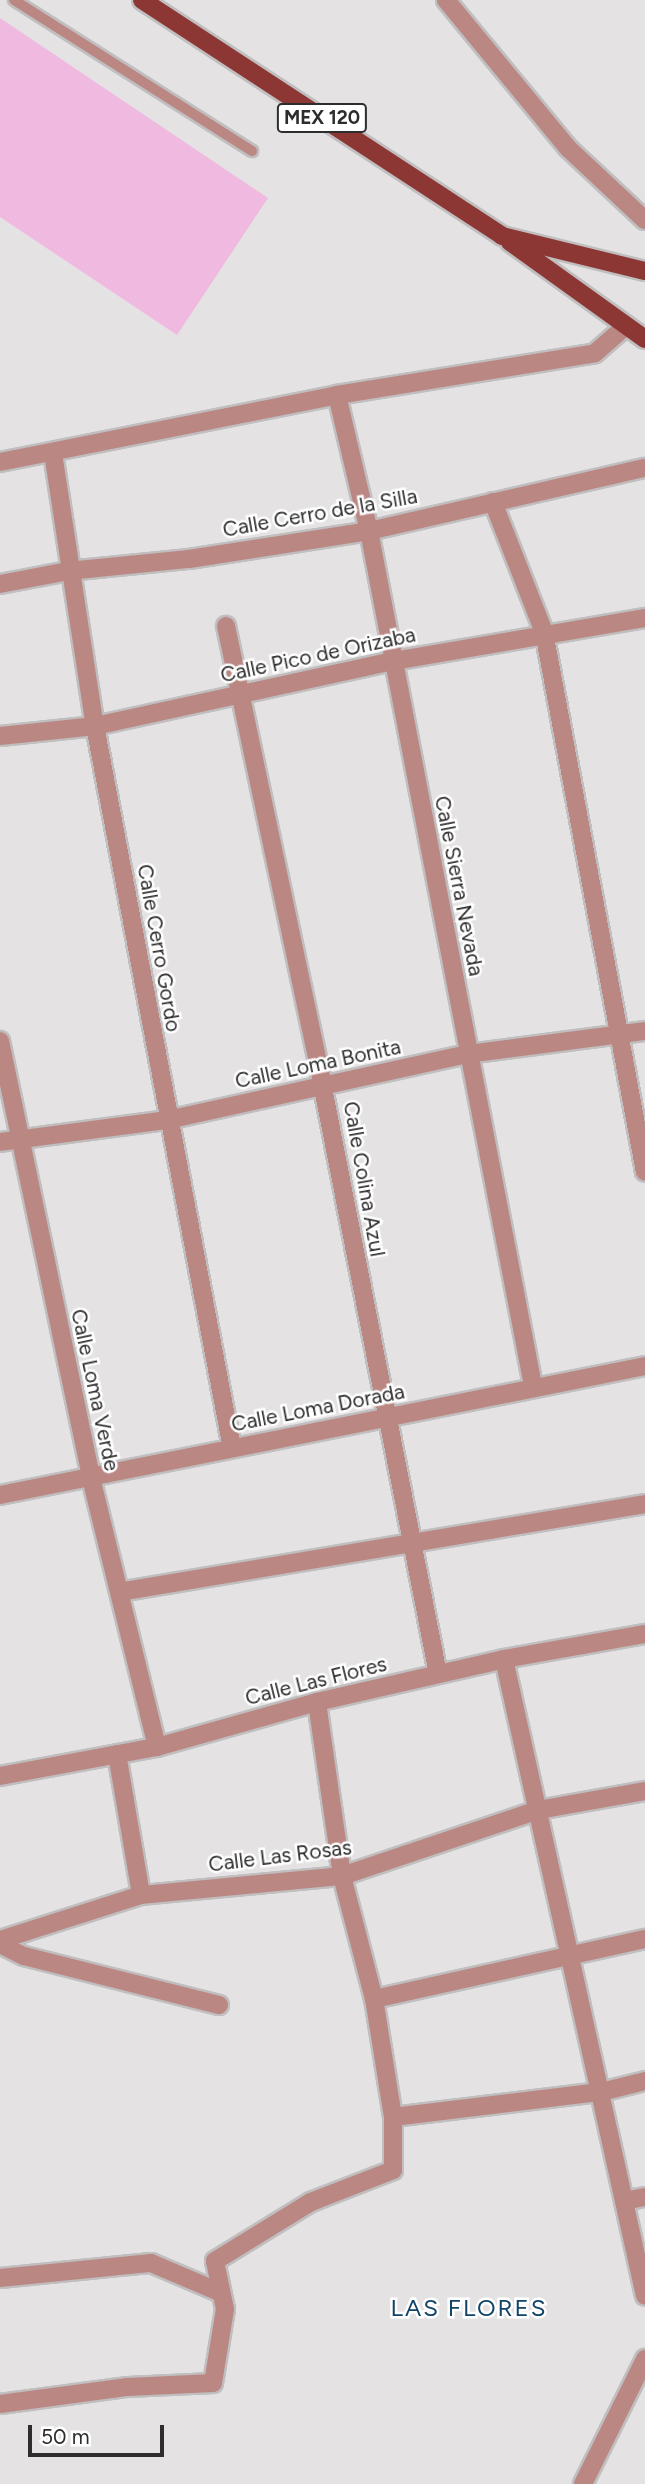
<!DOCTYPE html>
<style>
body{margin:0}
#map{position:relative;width:645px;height:2484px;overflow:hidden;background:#e5e2e3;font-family:Figtree,sans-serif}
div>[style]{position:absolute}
.building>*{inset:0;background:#efb9e0}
.roads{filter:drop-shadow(2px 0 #c0bebf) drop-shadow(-2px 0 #c0bebf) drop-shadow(0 2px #c0bebf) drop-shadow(0 -2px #c0bebf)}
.lane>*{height:10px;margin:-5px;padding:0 5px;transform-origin:5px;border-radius:5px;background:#ba8783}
.street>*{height:18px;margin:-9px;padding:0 9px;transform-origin:9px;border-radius:9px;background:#ba8783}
.primary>*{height:18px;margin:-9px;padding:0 9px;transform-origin:9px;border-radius:9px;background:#8d3735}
span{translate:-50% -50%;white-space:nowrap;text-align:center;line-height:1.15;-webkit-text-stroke:5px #fff;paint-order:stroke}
.shield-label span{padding:2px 5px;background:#fff;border:2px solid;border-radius:5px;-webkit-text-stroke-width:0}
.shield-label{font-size:19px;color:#2e2d2d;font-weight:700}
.street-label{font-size:21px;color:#2e2d2d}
.quarter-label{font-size:24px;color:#114467;letter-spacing:2px}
.scale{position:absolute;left:28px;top:2425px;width:136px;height:32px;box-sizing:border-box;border:4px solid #2e2d2d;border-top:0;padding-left:9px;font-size:21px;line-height:24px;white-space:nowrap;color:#2e2d2d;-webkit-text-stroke:5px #fff;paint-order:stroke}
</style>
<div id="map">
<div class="building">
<i style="clip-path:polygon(0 18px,268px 198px,177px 335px,0 217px)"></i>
</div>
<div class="roads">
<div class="lane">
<i style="left:14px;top:0;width:282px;rotate:32.4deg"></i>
</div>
<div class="street">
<i style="left:446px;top:0;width:193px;rotate:50.5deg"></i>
<i style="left:569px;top:149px;width:104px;rotate:43.1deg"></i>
<i style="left:337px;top:395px;width:140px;rotate:76.8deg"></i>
<i style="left:369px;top:531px;width:871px;rotate:79.14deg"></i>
<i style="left:53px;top:453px;width:276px;rotate:81.3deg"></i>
<i style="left:95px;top:726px;width:735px;rotate:79.26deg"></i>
<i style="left:0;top:462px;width:344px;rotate:-11.2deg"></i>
<i style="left:337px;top:395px;width:261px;rotate:-9.2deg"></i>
<i style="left:595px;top:353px;width:41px;rotate:-41.1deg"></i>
<i style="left:493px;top:502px;width:140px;rotate:68.6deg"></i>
<i style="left:544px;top:632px;width:549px;rotate:79.41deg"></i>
<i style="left:0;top:584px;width:69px;rotate:-10.8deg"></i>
<i style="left:68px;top:571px;width:122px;rotate:-5.7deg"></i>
<i style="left:189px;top:559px;width:182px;rotate:-8.8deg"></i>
<i style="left:369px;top:531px;width:283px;rotate:-12.9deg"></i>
<i style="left:226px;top:626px;width:472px;rotate:78.1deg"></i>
<i style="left:323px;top:1088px;width:597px;rotate:78.9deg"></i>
<i style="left:0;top:736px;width:96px;rotate:-6deg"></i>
<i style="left:95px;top:726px;width:305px;rotate:-12.3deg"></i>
<i style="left:393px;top:661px;width:256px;rotate:-9.7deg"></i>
<i style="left:0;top:1041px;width:446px;rotate:78.2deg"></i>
<i style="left:91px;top:1478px;width:277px;rotate:76.2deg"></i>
<i style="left:0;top:1142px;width:168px;rotate:-7.5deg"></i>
<i style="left:167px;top:1120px;width:308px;rotate:-12.4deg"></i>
<i style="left:468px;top:1054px;width:178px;rotate:-7.4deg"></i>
<i style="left:0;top:1495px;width:658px;rotate:-11.31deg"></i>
<i style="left:119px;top:1592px;width:533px;rotate:-9.5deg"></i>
<i style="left:504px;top:1659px;width:652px;rotate:77.52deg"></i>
<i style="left:117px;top:1754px;width:143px;rotate:80.3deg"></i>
<i style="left:0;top:1776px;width:160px;rotate:-10.5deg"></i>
<i style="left:157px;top:1747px;width:166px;rotate:-15.7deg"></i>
<i style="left:317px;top:1702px;width:192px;rotate:-12.9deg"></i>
<i style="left:504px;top:1659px;width:143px;rotate:-10.1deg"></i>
<i style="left:0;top:1940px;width:148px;rotate:-17.7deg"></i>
<i style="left:141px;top:1895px;width:202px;rotate:-5.4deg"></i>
<i style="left:342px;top:1876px;width:207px;rotate:-18.6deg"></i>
<i style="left:538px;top:1810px;width:109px;rotate:-10.1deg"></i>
<i style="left:0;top:1944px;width:27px;rotate:27deg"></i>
<i style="left:24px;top:1956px;width:201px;rotate:14.1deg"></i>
<i style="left:374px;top:1999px;width:278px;rotate:-12.5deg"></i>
<i style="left:393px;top:2117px;width:209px;rotate:-6.9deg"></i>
<i style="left:601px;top:2092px;width:45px;rotate:-14deg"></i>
<i style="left:624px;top:2201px;width:21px;rotate:-11deg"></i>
<i style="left:0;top:2278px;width:152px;rotate:-5.7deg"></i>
<i style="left:151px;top:2263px;width:74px;rotate:23.1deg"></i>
<i style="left:0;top:2404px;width:129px;rotate:-7.6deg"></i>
<i style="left:128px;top:2387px;width:85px;rotate:-2.7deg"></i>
<i style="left:213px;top:2383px;width:75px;rotate:-80.8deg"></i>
<i style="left:225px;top:2309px;width:49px;rotate:-101.8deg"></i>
<i style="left:215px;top:2261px;width:113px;rotate:-31.6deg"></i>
<i style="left:311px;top:2202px;width:88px;rotate:-21.3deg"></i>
<i style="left:393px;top:2170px;width:53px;rotate:-90deg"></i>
<i style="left:393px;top:2117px;width:120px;rotate:-99.1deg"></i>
<i style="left:374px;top:1999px;width:127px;rotate:-104.6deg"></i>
<i style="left:342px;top:1876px;width:176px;rotate:-98.2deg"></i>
<i style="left:583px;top:2484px;width:140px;rotate:-63.6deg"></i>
</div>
<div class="primary">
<i style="left:142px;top:0;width:430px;rotate:33.2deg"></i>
<i style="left:502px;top:236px;width:147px;rotate:13.8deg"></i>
<i style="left:510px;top:242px;width:166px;rotate:35.7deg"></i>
</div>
</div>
<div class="shield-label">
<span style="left:322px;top:118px">MEX 120</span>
</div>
<div class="street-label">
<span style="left:320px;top:513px;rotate:-10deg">Calle Cerro de la Silla</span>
<span style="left:318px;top:655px;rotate:-12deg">Calle Pico de Orizaba</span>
<span style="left:459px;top:886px;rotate:79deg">Calle Sierra Nevada</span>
<span style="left:159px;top:948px;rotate:80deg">Calle Cerro Gordo</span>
<span style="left:318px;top:1064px;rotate:-12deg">Calle Loma Bonita</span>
<span style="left:364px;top:1179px;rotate:80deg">Calle Colina Azul</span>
<span style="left:95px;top:1390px;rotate:78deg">Calle Loma Verde</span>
<span style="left:318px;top:1408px;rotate:-11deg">Calle Loma Dorada</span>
<span style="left:316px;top:1681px;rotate:-14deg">Calle Las Flores</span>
<span style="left:280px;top:1856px;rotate:-7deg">Calle Las Rosas</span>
</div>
<div class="quarter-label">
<span style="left:469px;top:2308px">LAS FLORES</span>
</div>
<div class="scale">50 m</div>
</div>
